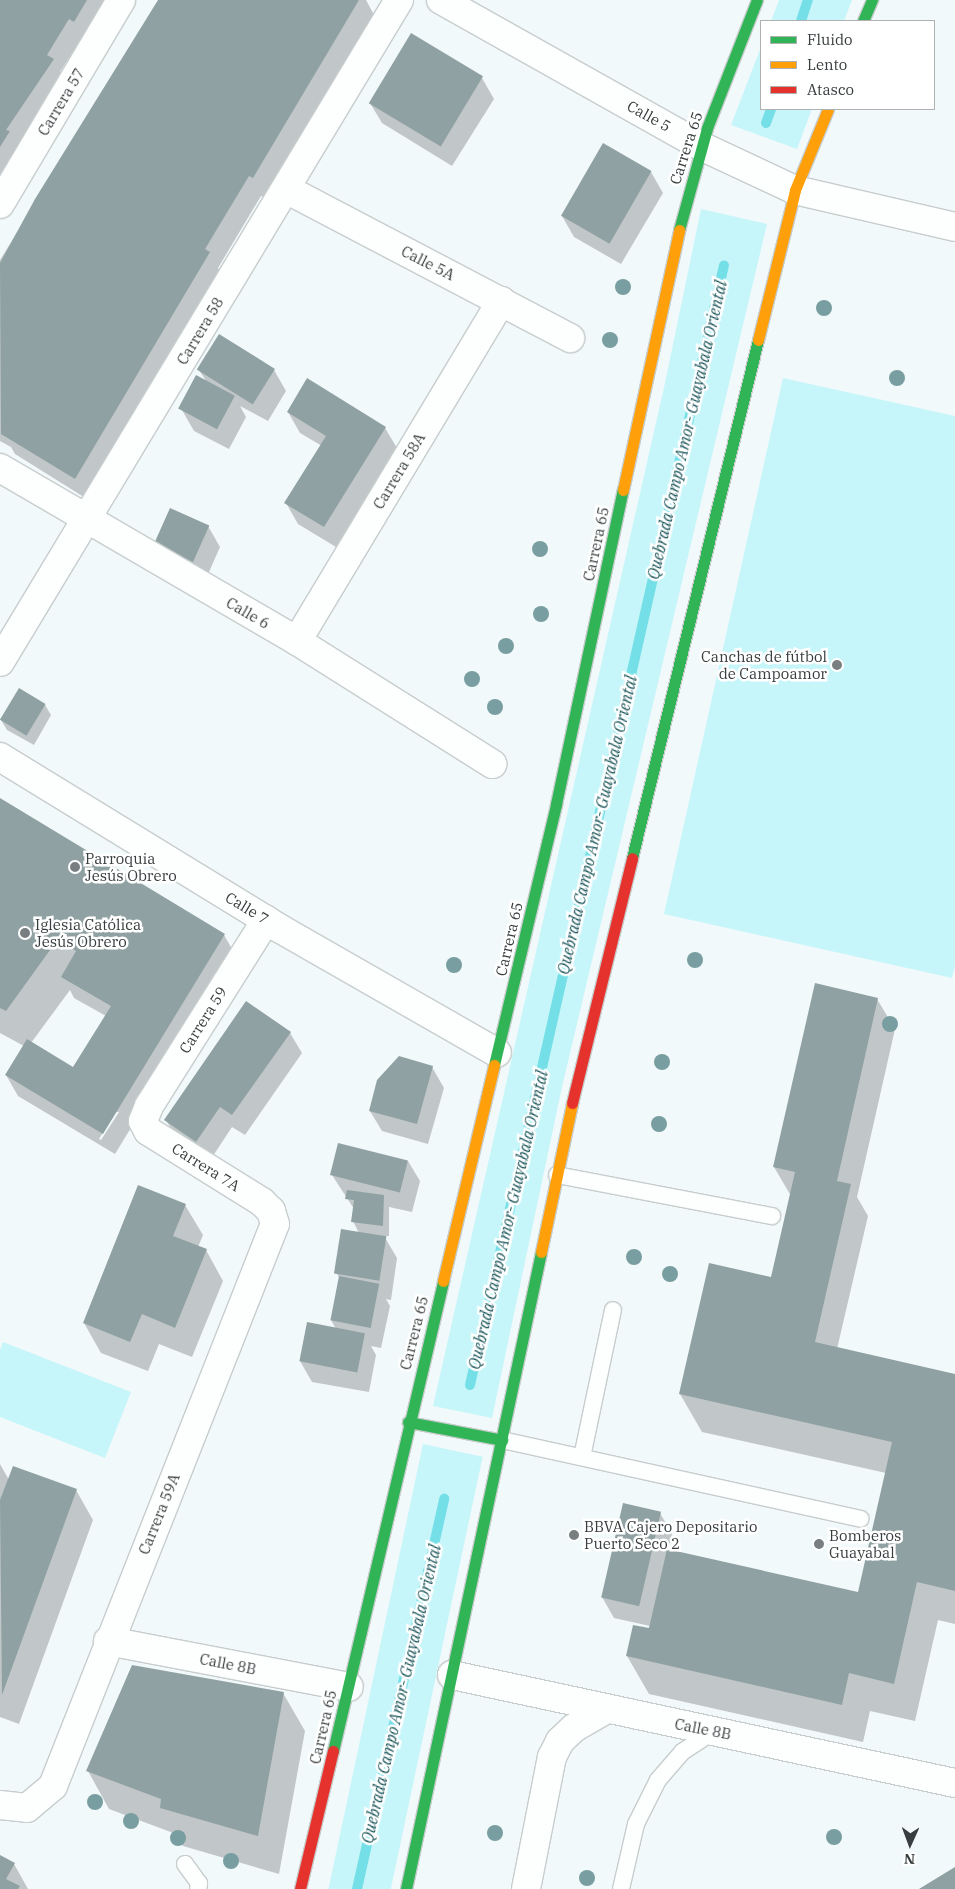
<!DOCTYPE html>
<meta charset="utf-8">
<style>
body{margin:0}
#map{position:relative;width:955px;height:1889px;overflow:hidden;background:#f2f9fa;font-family:"IBM Plex Serif",serif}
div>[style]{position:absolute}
.green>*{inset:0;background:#c7f6fa;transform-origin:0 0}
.shadow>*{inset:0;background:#0003}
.stream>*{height:10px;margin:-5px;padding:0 5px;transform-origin:5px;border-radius:5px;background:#75dfe7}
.building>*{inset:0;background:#90a1a3;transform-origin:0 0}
.roads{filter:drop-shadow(1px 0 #c7cdcd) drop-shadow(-1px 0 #c7cdcd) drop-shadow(0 1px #c7cdcd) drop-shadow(0 -1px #c7cdcd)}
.lane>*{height:16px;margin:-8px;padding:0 8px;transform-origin:8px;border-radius:8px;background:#fdfefe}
.street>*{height:28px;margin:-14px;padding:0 14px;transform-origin:14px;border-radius:14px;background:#fdfefe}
.fast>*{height:11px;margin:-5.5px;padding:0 5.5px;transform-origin:5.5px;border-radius:5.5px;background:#30b455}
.slow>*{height:11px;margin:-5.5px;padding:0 5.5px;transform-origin:5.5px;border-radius:5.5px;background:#ff9f0a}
.jam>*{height:11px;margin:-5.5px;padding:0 5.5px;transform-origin:5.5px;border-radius:5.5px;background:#e5322d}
.trees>*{width:16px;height:16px;margin:-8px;border-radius:50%;background:#799ea1}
.dots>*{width:14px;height:14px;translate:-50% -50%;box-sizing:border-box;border:2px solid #fff;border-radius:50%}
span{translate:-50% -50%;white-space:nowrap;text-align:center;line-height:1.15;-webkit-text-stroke:5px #fff;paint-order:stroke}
.street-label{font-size:15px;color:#383e3f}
.poi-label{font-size:15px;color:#383e3f}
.right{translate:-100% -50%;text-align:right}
.left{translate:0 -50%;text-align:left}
.water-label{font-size:16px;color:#175358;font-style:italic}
.legend{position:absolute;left:760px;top:20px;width:175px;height:90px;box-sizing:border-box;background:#fff;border:1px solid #afb2b2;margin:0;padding:6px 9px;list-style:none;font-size:15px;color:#383e3f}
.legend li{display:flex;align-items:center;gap:10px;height:25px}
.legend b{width:25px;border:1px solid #afb2b2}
.north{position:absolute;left:885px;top:1819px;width:50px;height:50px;-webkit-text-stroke:4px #fff;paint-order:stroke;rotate:182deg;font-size:14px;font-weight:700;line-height:20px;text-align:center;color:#383e3f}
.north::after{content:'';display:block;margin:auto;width:18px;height:22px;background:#383e3f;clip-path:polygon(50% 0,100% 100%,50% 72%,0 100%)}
</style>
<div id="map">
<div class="green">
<i style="clip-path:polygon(779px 0,852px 0,844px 21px,771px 21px)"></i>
<i style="clip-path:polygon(761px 47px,761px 109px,812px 109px,797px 149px,731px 125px)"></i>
<i style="clip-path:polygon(701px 209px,767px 224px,562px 1087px,492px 1418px,433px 1406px,665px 383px)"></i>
<i style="clip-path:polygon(783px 378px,955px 416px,955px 966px,952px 978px,664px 914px)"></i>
<i style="clip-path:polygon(3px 1342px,131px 1392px,105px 1458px,0 1417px,0 1350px)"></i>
<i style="left:423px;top:1444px;width:61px;height:457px;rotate:12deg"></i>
</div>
<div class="shadow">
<i style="clip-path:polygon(0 0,104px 0,108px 7px,86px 42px,81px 39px,60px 72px,65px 81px,0 186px)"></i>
<i style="clip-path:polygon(160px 0,366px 0,374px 15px,265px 198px,261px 196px,218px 268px,221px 274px,87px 499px,15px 454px,11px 447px,0 441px,0 260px)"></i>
<i style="clip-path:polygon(482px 78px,494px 99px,452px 166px,382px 123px,370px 103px)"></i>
<i style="clip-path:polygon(651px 172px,663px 193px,621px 264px,574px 237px,562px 216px)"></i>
<i style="clip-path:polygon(199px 370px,274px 370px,286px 391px,268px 421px,240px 406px,246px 417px,229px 449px,194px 431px,182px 410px,206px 381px)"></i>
<i style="clip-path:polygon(288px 412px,385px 428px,397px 448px,336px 547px,298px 524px,286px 503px,322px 446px,300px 433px)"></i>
<i style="clip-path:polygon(208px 526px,220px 547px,205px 581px,157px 545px)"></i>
<i style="clip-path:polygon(45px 705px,51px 715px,34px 745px,7px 730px,1px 720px)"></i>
<i style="clip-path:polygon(evenodd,0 799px,224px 935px,236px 956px,115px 1154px,18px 1096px,6px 1075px,24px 1046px,0 1033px,0 799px,70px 990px,74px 998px,106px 1016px,77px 1071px,31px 1043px,70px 990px,0 799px,116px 1112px,119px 1112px,101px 1140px,99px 1139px,116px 1112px)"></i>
<i style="clip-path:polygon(877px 999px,895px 1029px,857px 1197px,868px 1216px,837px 1349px,955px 1375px,955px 1624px,938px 1620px,915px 1721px,870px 1711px,863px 1742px,649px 1694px,627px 1656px,650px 1626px,614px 1618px,602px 1597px,660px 1513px,672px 1534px,668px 1550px,859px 1593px,886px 1473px,702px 1432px,680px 1394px,772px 1279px,791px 1196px,774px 1167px)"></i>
<i style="clip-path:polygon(290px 1033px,302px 1053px,245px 1135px,232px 1127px,209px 1162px,178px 1141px,166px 1120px)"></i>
<i style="clip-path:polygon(432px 1067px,444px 1088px,428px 1144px,382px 1131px,370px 1111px)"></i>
<i style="clip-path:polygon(408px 1161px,420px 1181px,412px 1212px,389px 1207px,389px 1236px,384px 1236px,397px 1258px,391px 1300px,386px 1299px,390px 1306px,381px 1348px,371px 1346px,376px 1355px,369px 1392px,312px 1382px,300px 1361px,336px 1329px,331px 1320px,340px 1279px,336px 1272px,359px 1233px,353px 1221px,354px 1209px,332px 1175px)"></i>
<i style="clip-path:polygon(185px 1205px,203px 1235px,198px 1247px,206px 1250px,223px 1281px,192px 1357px,159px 1344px,148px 1371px,101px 1353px,84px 1323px)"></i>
<i style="clip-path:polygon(0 1464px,9px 1480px,76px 1490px,93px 1520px,19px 1724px,0 1717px)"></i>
<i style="clip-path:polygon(283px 1693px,305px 1731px,279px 1874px,183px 1846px,176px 1834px,109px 1809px,88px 1771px)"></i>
<i style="clip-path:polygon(0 1857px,14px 1864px,28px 1889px,0 1889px)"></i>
</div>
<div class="stream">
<i style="left:801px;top:21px;width:22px;rotate:-72deg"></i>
<i style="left:766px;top:123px;width:15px;rotate:-70deg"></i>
<i style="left:470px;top:1385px;width:1148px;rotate:-77.22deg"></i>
<i style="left:357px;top:1889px;width:400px;rotate:-77.4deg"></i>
</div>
<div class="building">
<i style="clip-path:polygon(0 0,87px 0,74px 22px,69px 19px,47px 55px,54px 59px,6px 130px,10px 131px,0 147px)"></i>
<i style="clip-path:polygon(158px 0,359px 0,253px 178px,249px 176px,205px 249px,210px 252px,75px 479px,1px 434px,0 263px,35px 199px)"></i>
<i style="left:411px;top:33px;width:84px;height:82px;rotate:31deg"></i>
<i style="left:603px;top:143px;width:56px;height:84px;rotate:30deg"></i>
<i style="left:219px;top:334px;width:66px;height:42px;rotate:32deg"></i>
<i style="left:196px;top:375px;width:44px;height:38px;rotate:28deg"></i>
<i style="clip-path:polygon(307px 378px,386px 427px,324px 527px,284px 503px,326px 436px,287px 412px)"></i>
<i style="left:170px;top:508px;width:43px;height:40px;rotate:24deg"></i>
<i style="left:19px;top:688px;width:31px;height:37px;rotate:31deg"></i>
<i style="clip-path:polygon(0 798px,225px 934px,103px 1134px,5px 1075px,27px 1039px,73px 1067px,111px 1006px,61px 977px,76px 951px,58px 939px,6px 1011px,0 1008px)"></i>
<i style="clip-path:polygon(815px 983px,878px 998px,837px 1181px,851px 1184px,815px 1342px,955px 1374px,955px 1591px,917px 1582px,894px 1684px,849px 1673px,842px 1705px,626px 1656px,633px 1625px,649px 1628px,667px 1549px,858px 1592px,892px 1442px,679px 1394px,709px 1263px,771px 1277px,795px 1172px,773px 1167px)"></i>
<i style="clip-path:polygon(246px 1001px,291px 1032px,232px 1115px,220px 1107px,196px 1142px,164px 1120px)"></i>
<i style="clip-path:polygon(399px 1056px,433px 1066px,417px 1124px,369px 1111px,377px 1080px)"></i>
<i style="left:338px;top:1143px;width:72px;height:33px;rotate:14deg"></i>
<i style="clip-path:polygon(138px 1185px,186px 1204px,173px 1236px,207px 1249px,175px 1328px,142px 1314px,130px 1342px,83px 1323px)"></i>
<i style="clip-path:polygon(347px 1190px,384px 1195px,383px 1226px,351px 1222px,354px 1200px,345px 1199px)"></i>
<i style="left:341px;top:1229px;width:46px;height:45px;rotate:9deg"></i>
<i style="left:339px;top:1276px;width:41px;height:45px;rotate:11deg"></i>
<i style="left:307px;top:1322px;width:59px;height:40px;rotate:11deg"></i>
<i style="clip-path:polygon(13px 1466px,77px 1489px,2px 1695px,0 1500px)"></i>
<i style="left:623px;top:1503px;width:39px;height:97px;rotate:13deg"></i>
<i style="clip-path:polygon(132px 1665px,284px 1692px,258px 1836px,160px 1808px,161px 1799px,86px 1771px)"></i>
<i style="clip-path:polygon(0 1855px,15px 1863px,6px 1879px,20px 1886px,18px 1889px,0 1889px)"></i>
<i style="clip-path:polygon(955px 1867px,955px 1889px,919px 1889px)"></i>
</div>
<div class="roads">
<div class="lane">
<i style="left:557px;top:1175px;width:219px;rotate:10.8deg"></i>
<i style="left:502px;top:1440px;width:367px;rotate:12.4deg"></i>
<i style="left:582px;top:1457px;width:150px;rotate:-78.1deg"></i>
<i style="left:185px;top:1864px;width:24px;rotate:54deg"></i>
<i style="left:199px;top:1883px;width:6px;rotate:99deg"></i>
<i style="left:621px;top:1889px;width:67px;rotate:-77deg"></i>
<i style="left:636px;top:1824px;width:49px;rotate:-63.4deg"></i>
<i style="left:658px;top:1780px;width:37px;rotate:-49deg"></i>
<i style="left:682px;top:1752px;width:38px;rotate:-33deg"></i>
</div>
<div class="street">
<i style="left:441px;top:0;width:298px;rotate:29.3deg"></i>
<i style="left:701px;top:146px;width:104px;rotate:25.1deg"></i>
<i style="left:795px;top:190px;width:164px;rotate:13deg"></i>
<i style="left:286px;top:189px;width:321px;rotate:27.7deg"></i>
<i style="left:0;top:204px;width:237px;rotate:-59.3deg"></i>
<i style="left:0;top:468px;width:344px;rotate:30.2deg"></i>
<i style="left:297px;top:641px;width:231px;rotate:32.2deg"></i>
<i style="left:297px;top:641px;width:397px;rotate:-59deg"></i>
<i style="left:0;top:662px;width:773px;rotate:-58.92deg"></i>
<i style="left:0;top:757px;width:327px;rotate:31.5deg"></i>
<i style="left:279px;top:928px;width:251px;rotate:29.8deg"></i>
<i style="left:108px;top:1641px;width:245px;rotate:10.8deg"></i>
<i style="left:452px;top:1675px;width:514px;rotate:12.12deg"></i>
<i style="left:0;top:1805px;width:27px;rotate:6deg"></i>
<i style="left:27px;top:1808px;width:34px;rotate:-40deg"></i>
<i style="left:53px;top:1786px;width:604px;rotate:-68.45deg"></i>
<i style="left:275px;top:1224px;width:14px;rotate:-107deg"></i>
<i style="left:271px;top:1211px;width:13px;rotate:-135deg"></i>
<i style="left:262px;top:1202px;width:134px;rotate:-148.1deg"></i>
<i style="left:148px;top:1131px;width:11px;rotate:-117deg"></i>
<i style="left:143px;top:1121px;width:16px;rotate:-68deg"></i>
<i style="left:149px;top:1106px;width:220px;rotate:-57.8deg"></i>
<i style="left:526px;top:1889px;width:135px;rotate:-78.9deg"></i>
<i style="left:552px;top:1757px;width:18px;rotate:-63deg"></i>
<i style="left:560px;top:1741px;width:19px;rotate:-43deg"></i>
<i style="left:574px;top:1728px;width:36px;rotate:-30deg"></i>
</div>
<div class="fast">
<i style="left:863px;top:21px;width:23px;rotate:-67deg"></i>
<i style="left:679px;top:230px;width:106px;rotate:-74.6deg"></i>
<i style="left:707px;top:128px;width:137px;rotate:-68.7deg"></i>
<i style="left:632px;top:858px;width:533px;rotate:-76.33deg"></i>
<i style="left:494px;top:1065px;width:268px;rotate:-76.6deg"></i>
<i style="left:556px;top:804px;width:321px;rotate:-78deg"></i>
<i style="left:408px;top:1422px;width:96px;rotate:10.8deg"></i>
<i style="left:333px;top:1751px;width:483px;rotate:-76.8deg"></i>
<i style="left:406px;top:1889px;width:651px;rotate:-78.03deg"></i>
</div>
<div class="slow">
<i style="left:758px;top:340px;width:154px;rotate:-76.1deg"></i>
<i style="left:795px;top:190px;width:87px;rotate:-67.8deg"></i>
<i style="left:623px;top:490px;width:266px;rotate:-77.8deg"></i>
<i style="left:541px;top:1252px;width:152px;rotate:-78.2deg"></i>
<i style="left:443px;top:1281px;width:222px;rotate:-76.7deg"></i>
</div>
<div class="jam">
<i style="left:572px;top:1103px;width:252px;rotate:-76.2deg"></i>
<i style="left:300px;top:1889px;width:142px;rotate:-76.6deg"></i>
</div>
</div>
<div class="trees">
<i style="left:623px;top:287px"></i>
<i style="left:824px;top:308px"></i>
<i style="left:610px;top:340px"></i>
<i style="left:897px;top:378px"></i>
<i style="left:540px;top:549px"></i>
<i style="left:541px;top:614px"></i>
<i style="left:506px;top:646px"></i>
<i style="left:472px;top:679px"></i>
<i style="left:495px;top:707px"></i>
<i style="left:695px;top:960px"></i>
<i style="left:454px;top:965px"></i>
<i style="left:890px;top:1024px"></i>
<i style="left:662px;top:1062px"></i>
<i style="left:659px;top:1124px"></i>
<i style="left:634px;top:1257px"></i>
<i style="left:670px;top:1274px"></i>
<i style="left:95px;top:1802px"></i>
<i style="left:131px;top:1821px"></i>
<i style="left:495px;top:1833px"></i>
<i style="left:834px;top:1837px"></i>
<i style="left:178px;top:1838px"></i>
<i style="left:231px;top:1861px"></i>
<i style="left:587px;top:1878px"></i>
</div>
<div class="dots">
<i style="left:837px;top:665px;background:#797f80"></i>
<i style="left:75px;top:867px;background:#797f80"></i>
<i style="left:25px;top:933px;background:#797f80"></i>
<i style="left:574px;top:1535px;background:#797f80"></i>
<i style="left:819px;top:1544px;background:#797f80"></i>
</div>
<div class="street-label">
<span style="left:61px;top:102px;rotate:-59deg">Carrera 57</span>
<span style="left:649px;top:116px;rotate:29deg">Calle 5</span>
<span style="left:686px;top:148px;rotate:-72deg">Carrera 65</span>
<span style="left:428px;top:263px;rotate:27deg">Calle 5A</span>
<span style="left:200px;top:331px;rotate:-59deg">Carrera 58</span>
<span style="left:399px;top:471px;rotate:-59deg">Carrera 58A</span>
<span style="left:596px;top:544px;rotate:-78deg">Carrera 65</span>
<span style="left:248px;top:613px;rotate:30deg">Calle 6</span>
<span style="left:247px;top:908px;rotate:31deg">Calle 7</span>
<span style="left:509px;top:939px;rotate:-77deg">Carrera 65</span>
<span style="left:203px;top:1020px;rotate:-58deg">Carrera 59</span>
<span style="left:206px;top:1167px;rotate:32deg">Carrera 7A</span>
<span style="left:414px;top:1333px;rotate:-76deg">Carrera 65</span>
<span style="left:159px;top:1514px;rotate:-68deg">Carrera 59A</span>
<span style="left:228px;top:1664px;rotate:11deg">Calle 8B</span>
<span style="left:323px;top:1727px;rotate:-77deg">Carrera 65</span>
<span style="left:703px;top:1729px;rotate:11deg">Calle 8B</span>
</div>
<div class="poi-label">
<span class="right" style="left:827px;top:665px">Canchas de fútbol<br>de Campoamor</span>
<span class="left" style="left:85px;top:867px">Parroquia<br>Jesús Obrero</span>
<span class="left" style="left:35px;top:933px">Iglesia Católica<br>Jesús Obrero</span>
<span class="left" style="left:584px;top:1535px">BBVA Cajero Depositario<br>Puerto Seco 2</span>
<span class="left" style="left:829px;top:1544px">Bomberos<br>Guayabal</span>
</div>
<div class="water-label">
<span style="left:687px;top:430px;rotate:-77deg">Quebrada Campo Amor- Guayabala Oriental</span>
<span style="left:597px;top:825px;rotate:-77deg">Quebrada Campo Amor- Guayabala Oriental</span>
<span style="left:508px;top:1220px;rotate:-77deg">Quebrada Campo Amor- Guayabala Oriental</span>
<span style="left:401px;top:1694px;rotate:-77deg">Quebrada Campo Amor- Guayabala Oriental</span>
</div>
<ul class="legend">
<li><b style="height:6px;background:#30b455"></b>Fluido</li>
<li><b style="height:6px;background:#ff9f0a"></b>Lento</li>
<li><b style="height:6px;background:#e5322d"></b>Atasco</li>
</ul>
<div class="north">N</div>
</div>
